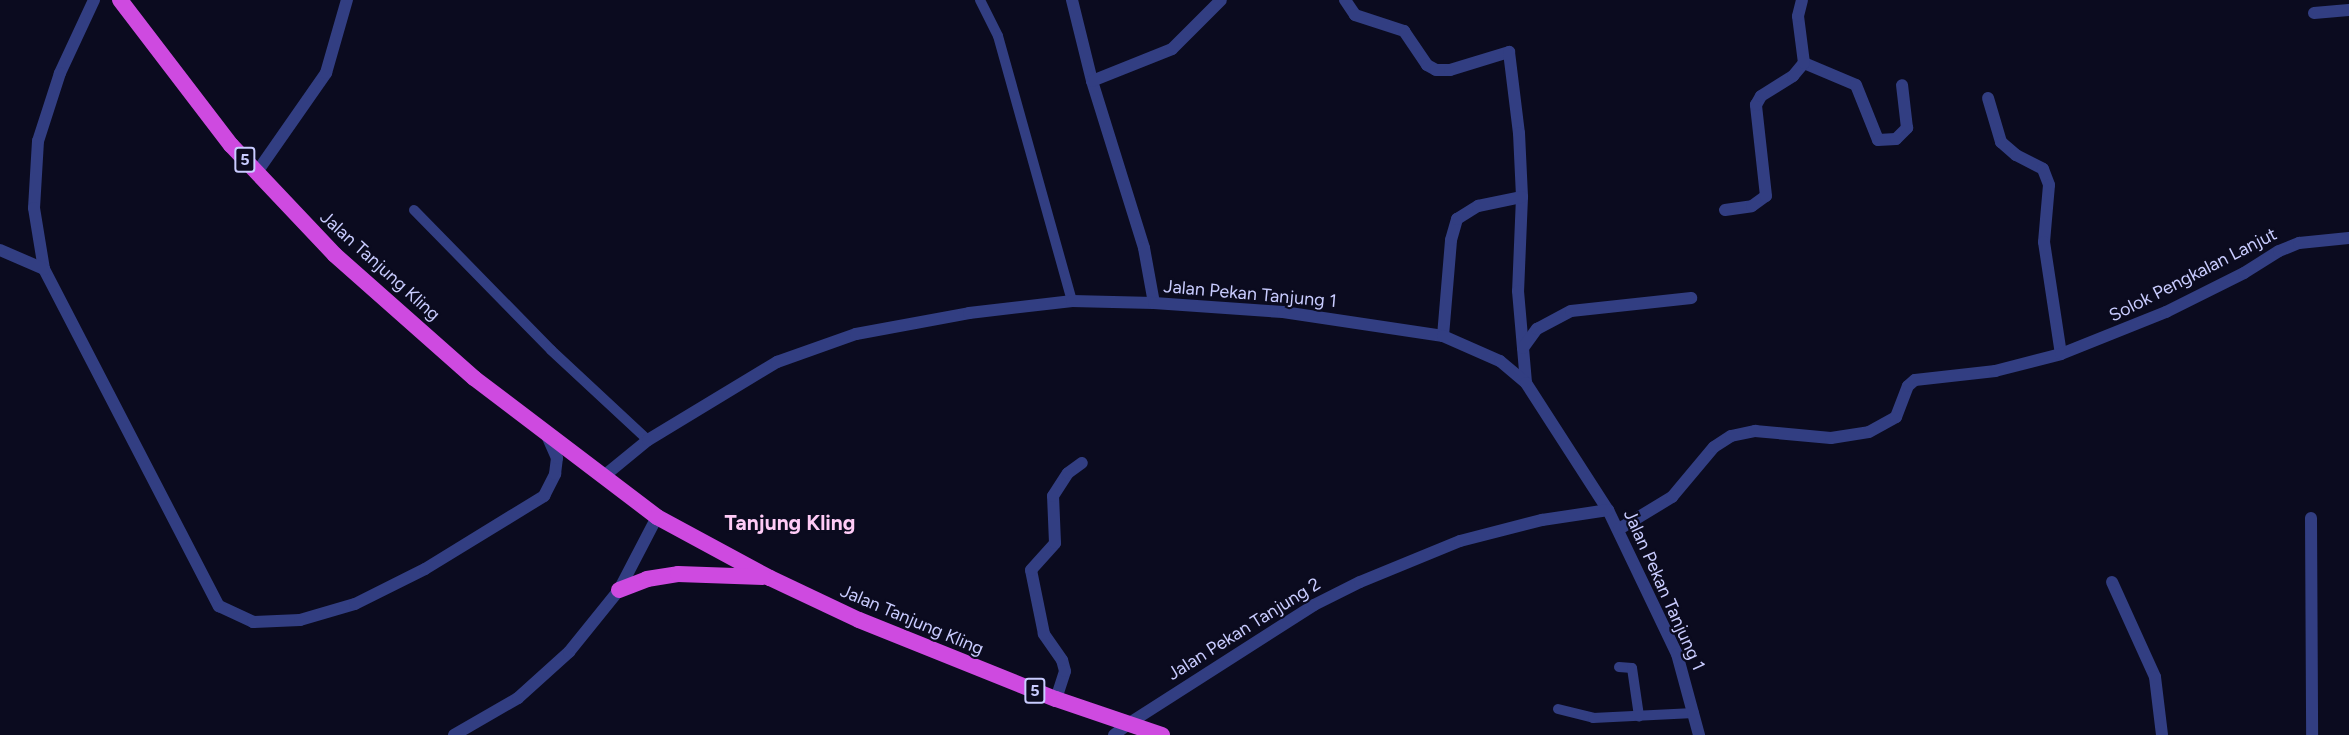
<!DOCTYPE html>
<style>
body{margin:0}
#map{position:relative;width:2349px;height:735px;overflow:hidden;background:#0b0b1f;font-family:Figtree,sans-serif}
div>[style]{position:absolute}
.service>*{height:10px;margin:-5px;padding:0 5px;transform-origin:5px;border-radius:5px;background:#323e82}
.minor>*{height:12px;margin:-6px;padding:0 6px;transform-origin:6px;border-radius:6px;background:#323e82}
.tertiary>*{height:12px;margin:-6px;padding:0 6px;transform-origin:6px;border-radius:6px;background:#323e82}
.trunk>*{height:16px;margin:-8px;padding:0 8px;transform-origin:8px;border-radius:8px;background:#ce4ae0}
span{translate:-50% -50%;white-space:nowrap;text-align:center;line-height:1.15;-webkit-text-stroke:4.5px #0b0b1f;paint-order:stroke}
.shield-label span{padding:2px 4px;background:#0b0b1f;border:2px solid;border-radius:4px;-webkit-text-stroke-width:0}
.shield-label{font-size:16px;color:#c9ccff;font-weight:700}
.street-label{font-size:18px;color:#c9ccff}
.quarter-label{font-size:21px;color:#ffcbf6;font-weight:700}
</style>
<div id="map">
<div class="service">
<i style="left:980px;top:0;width:40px;rotate:63.4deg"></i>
<i style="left:998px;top:36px;width:275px;rotate:74.4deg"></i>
<i style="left:414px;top:210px;width:196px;rotate:45.6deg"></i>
<i style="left:551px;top:350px;width:132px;rotate:42.9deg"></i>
<i style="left:1619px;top:667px;width:13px;rotate:4deg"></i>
<i style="left:1632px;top:668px;width:49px;rotate:81.7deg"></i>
<i style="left:1558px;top:709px;width:36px;rotate:14deg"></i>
<i style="left:1593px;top:718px;width:101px;rotate:-2.8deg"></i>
</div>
<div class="minor">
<i style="left:94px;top:0;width:81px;rotate:115deg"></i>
<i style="left:60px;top:73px;width:71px;rotate:107.9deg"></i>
<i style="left:38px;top:141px;width:67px;rotate:93.4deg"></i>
<i style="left:34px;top:208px;width:62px;rotate:80.7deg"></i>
<i style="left:44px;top:269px;width:380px;rotate:62.6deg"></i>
<i style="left:219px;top:606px;width:38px;rotate:25deg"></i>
<i style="left:253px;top:622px;width:47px;rotate:-2.4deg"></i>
<i style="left:300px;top:620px;width:57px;rotate:-16.2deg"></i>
<i style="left:355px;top:604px;width:78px;rotate:-26.6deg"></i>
<i style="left:425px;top:569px;width:140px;rotate:-31.5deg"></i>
<i style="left:544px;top:496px;width:25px;rotate:-63deg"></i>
<i style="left:555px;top:474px;width:16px;rotate:-83deg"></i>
<i style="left:557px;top:458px;width:24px;rotate:-114deg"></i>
<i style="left:1072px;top:0;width:83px;rotate:76.1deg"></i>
<i style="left:1092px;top:81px;width:175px;rotate:72.7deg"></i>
<i style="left:1144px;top:248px;width:56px;rotate:79.7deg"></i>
<i style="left:1345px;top:0;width:18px;rotate:56deg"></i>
<i style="left:1355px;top:15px;width:52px;rotate:18.1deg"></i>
<i style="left:1404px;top:31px;width:41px;rotate:55.9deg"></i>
<i style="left:1427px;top:65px;width:10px;rotate:29deg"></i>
<i style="left:1436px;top:70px;width:14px"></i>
<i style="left:1450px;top:70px;width:62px;rotate:-17deg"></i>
<i style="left:1509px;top:52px;width:82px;rotate:83deg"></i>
<i style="left:1519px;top:133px;width:64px;rotate:87.3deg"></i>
<i style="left:1522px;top:197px;width:94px;rotate:92.4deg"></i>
<i style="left:1518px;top:291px;width:92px;rotate:85deg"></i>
<i style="left:2314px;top:13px;width:35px;rotate:-5deg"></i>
<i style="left:1804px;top:63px;width:56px;rotate:22.9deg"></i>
<i style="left:1856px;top:85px;width:59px;rotate:68.2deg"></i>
<i style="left:1878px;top:140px;width:18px;rotate:-3deg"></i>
<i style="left:1896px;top:139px;width:16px;rotate:-45deg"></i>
<i style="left:1907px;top:128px;width:43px;rotate:-96.6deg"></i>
<i style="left:1092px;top:81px;width:86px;rotate:-21.8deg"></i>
<i style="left:1172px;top:49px;width:69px;rotate:-45deg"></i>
<i style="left:1988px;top:98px;width:46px;rotate:73.5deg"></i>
<i style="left:2001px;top:142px;width:20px;rotate:41deg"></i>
<i style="left:2016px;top:155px;width:30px;rotate:27deg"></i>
<i style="left:2043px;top:169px;width:17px;rotate:69deg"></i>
<i style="left:2049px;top:185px;width:57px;rotate:95deg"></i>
<i style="left:2044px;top:242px;width:113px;rotate:81.4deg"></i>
<i style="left:257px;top:172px;width:121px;rotate:-55.1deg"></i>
<i style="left:326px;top:73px;width:76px;rotate:-74deg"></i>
<i style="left:1725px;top:210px;width:27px;rotate:-8deg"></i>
<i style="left:1752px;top:206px;width:17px;rotate:-36deg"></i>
<i style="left:1766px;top:196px;width:92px;rotate:-96.3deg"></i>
<i style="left:1756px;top:105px;width:10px;rotate:-61deg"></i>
<i style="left:1761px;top:96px;width:38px;rotate:-32deg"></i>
<i style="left:1793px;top:76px;width:17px;rotate:-50deg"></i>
<i style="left:1804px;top:63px;width:47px;rotate:-97.3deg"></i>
<i style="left:1798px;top:16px;width:16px;rotate:-76deg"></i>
<i style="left:0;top:250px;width:48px;rotate:23.4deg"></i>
<i style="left:1443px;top:336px;width:96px;rotate:-85.2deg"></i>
<i style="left:1451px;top:240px;width:22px;rotate:-74deg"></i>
<i style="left:1457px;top:219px;width:25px;rotate:-32deg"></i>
<i style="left:1478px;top:206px;width:45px;rotate:-11.6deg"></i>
<i style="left:1523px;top:348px;width:24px;rotate:-54deg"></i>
<i style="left:1537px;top:329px;width:38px;rotate:-28deg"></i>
<i style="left:1571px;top:311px;width:121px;rotate:-6.2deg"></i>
<i style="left:604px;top:476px;width:57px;rotate:-39.3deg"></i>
<i style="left:648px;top:440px;width:151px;rotate:-31.2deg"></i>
<i style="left:777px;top:362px;width:84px;rotate:-19.5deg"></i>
<i style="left:856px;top:334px;width:115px;rotate:-10.5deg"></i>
<i style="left:969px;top:313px;width:104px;rotate:-6.6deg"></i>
<i style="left:1072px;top:301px;width:82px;rotate:1.4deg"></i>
<i style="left:1154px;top:303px;width:129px;rotate:4deg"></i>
<i style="left:1283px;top:312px;width:162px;rotate:8.5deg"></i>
<i style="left:1443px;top:336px;width:62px;rotate:23.7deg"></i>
<i style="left:1500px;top:361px;width:34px;rotate:40deg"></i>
<i style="left:1526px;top:383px;width:151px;rotate:57.2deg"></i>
<i style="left:1608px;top:510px;width:160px;rotate:64.4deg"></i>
<i style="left:1677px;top:654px;width:84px;rotate:74.8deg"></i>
<i style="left:2311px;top:518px;width:217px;rotate:89.7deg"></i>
<i style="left:1619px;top:529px;width:62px;rotate:-31.1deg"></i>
<i style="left:1672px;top:497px;width:65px;rotate:-50deg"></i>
<i style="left:1714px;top:447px;width:20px;rotate:-33deg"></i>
<i style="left:1731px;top:436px;width:25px;rotate:-12deg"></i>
<i style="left:1755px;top:431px;width:76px;rotate:5.3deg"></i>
<i style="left:1831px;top:438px;width:38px;rotate:-9deg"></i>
<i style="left:1869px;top:432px;width:31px;rotate:-29deg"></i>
<i style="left:1896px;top:417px;width:33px;rotate:-69deg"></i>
<i style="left:1908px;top:386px;width:9px;rotate:-41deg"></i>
<i style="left:1915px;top:380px;width:81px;rotate:-6.4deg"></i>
<i style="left:1995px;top:371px;width:68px;rotate:-14.4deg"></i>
<i style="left:2061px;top:354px;width:113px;rotate:-21.8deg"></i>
<i style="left:2166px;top:312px;width:87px;rotate:-26.6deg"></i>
<i style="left:2244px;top:273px;width:41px;rotate:-32.2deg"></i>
<i style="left:2279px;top:251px;width:22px;rotate:-22deg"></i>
<i style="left:2299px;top:243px;width:50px;rotate:-5.7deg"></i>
<i style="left:2112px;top:582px;width:104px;rotate:65.6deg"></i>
<i style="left:2155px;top:677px;width:58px;rotate:83.1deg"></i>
<i style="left:1056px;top:699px;width:29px;rotate:-72deg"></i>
<i style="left:1065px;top:671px;width:11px;rotate:-105deg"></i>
<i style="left:1062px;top:660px;width:32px;rotate:-125deg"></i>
<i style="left:1044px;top:634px;width:65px;rotate:-101.5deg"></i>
<i style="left:1031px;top:570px;width:36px;rotate:-48deg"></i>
<i style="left:1055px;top:543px;width:47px;rotate:-92.4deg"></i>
<i style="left:1053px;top:496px;width:27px;rotate:-57deg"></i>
<i style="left:1068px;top:473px;width:17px;rotate:-36deg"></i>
<i style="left:1128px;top:724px;width:221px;rotate:-32.6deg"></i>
<i style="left:1314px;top:605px;width:51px;rotate:-26.6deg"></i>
<i style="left:1360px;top:582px;width:108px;rotate:-22.3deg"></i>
<i style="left:1460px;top:541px;width:85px;rotate:-14.4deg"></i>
<i style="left:1542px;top:520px;width:67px;rotate:-8.6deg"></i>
</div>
<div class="tertiary">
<i style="left:454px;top:735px;width:74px;rotate:-30deg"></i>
<i style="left:518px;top:698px;width:69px;rotate:-42deg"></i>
<i style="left:569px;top:652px;width:80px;rotate:-51.1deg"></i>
<i style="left:619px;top:590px;width:82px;rotate:-62.5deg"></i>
<i style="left:1114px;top:735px;width:18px;rotate:-38deg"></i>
</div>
<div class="trunk">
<i style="left:120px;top:0;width:183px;rotate:52.6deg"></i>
<i style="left:231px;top:145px;width:151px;rotate:46.6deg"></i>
<i style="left:335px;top:255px;width:186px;rotate:41.5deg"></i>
<i style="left:474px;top:378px;width:230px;rotate:37.2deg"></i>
<i style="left:657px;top:517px;width:128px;rotate:28.4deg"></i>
<i style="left:770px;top:578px;width:98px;rotate:25.3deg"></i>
<i style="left:859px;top:620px;width:212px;rotate:21.9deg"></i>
<i style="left:1056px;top:699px;width:112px;rotate:18.8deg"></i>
<i style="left:619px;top:590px;width:30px;rotate:-21deg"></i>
<i style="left:647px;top:579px;width:31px;rotate:-9deg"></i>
<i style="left:678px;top:574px;width:85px;rotate:2deg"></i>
</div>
<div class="shield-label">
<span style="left:245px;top:160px">5</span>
<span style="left:1035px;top:691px">5</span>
</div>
<div class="street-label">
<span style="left:380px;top:266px;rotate:42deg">Jalan Tanjung Kling</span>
<span style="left:2193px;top:275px;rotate:-27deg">Solok Pengkalan Lanjut</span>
<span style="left:1250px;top:294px;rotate:5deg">Jalan Pekan Tanjung 1</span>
<span style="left:1664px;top:590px;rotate:66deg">Jalan Pekan Tanjung 1</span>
<span style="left:912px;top:620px;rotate:23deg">Jalan Tanjung Kling</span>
<span style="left:1244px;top:629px;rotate:-32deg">Jalan Pekan Tanjung 2</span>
</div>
<div class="quarter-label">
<span style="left:790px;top:523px">Tanjung Kling</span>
</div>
</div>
